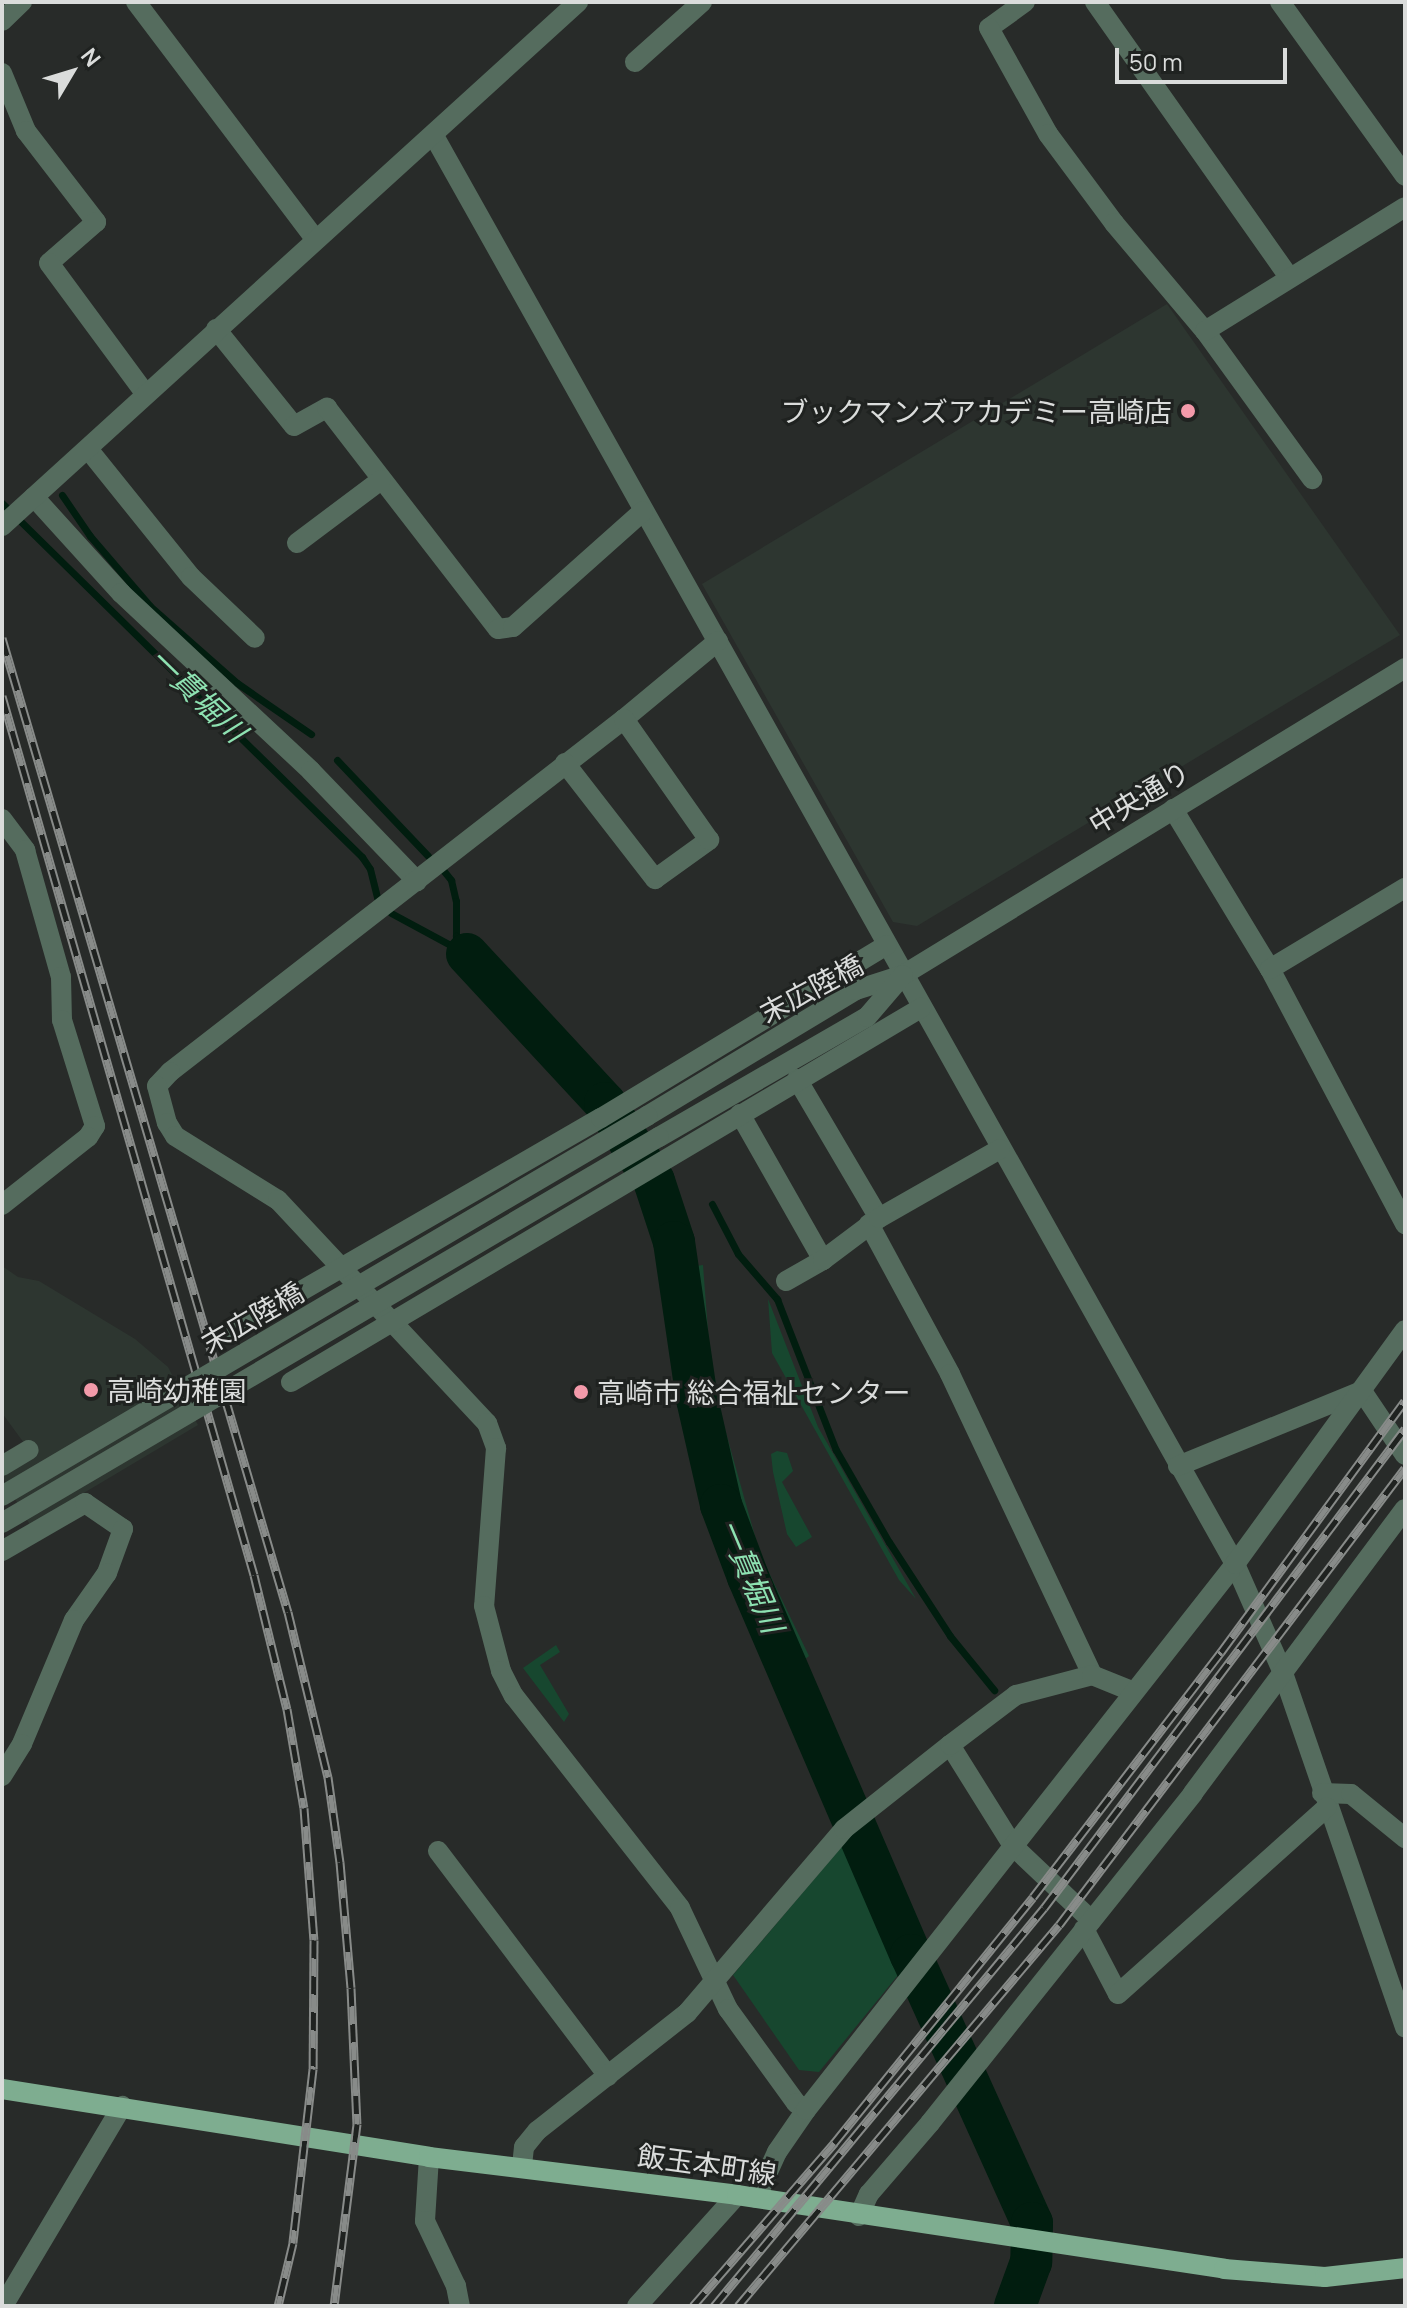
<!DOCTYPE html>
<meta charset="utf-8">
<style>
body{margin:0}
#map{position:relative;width:1407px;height:2308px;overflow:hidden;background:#282b29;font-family:Manrope,"Noto Sans JP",sans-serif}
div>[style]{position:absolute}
.built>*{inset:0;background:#2d3630}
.green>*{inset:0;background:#17472f}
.stream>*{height:7px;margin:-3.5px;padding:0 3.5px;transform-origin:3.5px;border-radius:3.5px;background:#011d0f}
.river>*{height:42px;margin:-21px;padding:0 21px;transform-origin:21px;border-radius:21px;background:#011d0f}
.minor>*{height:20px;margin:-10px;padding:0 10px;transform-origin:10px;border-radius:10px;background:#556c5e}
.major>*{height:20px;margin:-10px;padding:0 10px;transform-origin:10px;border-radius:10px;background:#7ead90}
.rail>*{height:9px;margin-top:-4.5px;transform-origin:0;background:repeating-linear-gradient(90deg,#1f2220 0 18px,#888b89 0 36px);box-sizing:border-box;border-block:2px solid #888b89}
.minor-bridge>*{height:20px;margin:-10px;padding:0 10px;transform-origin:10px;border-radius:10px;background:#556c5e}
.dots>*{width:22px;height:22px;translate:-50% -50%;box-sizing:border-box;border:4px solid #1f2220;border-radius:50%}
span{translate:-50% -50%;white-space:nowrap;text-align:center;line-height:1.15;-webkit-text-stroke:6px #1f2220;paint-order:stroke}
.poi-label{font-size:28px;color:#dadcdb}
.right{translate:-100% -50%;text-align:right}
.left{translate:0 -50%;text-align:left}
.street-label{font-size:28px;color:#dadcdb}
.water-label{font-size:30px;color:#8ee2b2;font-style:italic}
.frame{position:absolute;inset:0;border:4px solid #dadcdb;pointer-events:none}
.north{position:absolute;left:32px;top:32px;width:80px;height:80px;-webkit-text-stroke:6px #1f2220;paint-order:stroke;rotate:52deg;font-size:22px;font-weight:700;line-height:32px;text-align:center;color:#dadcdb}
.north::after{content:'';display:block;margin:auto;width:28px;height:36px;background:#dadcdb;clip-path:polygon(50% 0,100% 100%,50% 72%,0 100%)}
.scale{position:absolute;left:1115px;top:48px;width:172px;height:36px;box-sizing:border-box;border:4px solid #dadcdb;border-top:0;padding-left:10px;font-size:24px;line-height:28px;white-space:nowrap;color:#dadcdb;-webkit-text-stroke:6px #1f2220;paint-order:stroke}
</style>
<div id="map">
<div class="built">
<i style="clip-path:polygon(1167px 304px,1400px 635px,917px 926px,893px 922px,702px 584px)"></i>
<i style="clip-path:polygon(2px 1266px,18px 1277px,39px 1281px,135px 1339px,168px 1367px,198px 1425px,30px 1525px,2px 1476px,32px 1454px,2px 1413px)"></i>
</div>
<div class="green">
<i style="clip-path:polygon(703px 1265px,712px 1383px,760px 1554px,809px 1656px,794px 1668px,729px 1504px,729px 1486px,716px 1442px,701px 1368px,696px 1266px)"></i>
<i style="clip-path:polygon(768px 1299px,818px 1427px,916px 1599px,899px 1580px,772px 1353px)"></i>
<i style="clip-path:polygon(777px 1451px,787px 1453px,793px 1471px,782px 1482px,812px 1537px,796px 1547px,787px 1534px,773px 1472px,771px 1454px)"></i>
<i style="clip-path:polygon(556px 1645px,560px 1652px,540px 1665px,569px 1714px,564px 1722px,523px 1668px)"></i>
<i style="clip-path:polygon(848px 1845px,903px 1969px,819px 2072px,799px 2070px,733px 1975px,842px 1846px)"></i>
</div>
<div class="stream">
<i style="left:62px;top:495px;width:50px;rotate:55.7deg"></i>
<i style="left:90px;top:536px;width:92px;rotate:49.4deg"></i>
<i style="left:150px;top:606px;width:116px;rotate:41.5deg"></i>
<i style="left:237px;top:683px;width:90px;rotate:34.6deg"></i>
<i style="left:2px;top:503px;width:505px;rotate:44.52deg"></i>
<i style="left:362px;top:857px;width:14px;rotate:56deg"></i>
<i style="left:370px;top:869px;width:30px;rotate:76deg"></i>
<i style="left:337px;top:760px;width:132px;rotate:46.5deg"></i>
<i style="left:443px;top:870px;width:13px;rotate:51deg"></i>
<i style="left:451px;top:880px;width:22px;rotate:77deg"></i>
<i style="left:456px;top:901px;width:35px;rotate:90deg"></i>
<i style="left:456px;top:936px;width:21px;rotate:59deg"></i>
<i style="left:391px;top:913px;width:84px;rotate:28.4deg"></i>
<i style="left:712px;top:1204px;width:56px;rotate:62.5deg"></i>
<i style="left:738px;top:1254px;width:60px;rotate:49.1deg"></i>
<i style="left:777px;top:1299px;width:162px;rotate:68.7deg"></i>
<i style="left:836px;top:1450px;width:106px;rotate:60.1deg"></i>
<i style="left:889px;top:1542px;width:112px;rotate:57deg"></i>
<i style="left:950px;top:1636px;width:70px;rotate:50.8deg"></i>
</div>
<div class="river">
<i style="left:467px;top:954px;width:203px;rotate:47.2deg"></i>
<i style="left:605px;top:1103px;width:92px;rotate:57.9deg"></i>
<i style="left:654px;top:1181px;width:64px;rotate:71.8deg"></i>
<i style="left:674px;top:1242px;width:159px;rotate:81.7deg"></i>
<i style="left:697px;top:1399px;width:109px;rotate:77.2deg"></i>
<i style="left:721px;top:1505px;width:77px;rotate:69.4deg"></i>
<i style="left:748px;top:1577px;width:412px;rotate:66.7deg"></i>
<i style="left:911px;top:1955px;width:294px;rotate:65.7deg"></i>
<i style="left:1032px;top:2223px;width:39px;rotate:91deg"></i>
<i style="left:1031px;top:2262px;width:47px;rotate:110deg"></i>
</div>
<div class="minor">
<i style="left:136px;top:2px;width:298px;rotate:52.9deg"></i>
<i style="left:1025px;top:2px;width:44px;rotate:144.2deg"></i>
<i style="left:989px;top:28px;width:121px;rotate:60.9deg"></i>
<i style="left:1048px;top:134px;width:111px;rotate:53.4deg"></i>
<i style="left:1114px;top:223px;width:141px;rotate:49.9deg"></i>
<i style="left:1205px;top:331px;width:183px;rotate:54.1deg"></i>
<i style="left:1095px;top:2px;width:335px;rotate:54.8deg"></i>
<i style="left:1280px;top:2px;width:214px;rotate:54.3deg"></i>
<i style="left:2px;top:21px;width:28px;rotate:-44deg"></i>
<i style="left:635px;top:62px;width:90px;rotate:-41.8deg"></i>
<i style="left:2px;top:73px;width:63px;rotate:67.5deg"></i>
<i style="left:26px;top:131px;width:115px;rotate:52.4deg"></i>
<i style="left:96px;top:222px;width:62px;rotate:138.9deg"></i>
<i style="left:49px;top:263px;width:162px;rotate:53.6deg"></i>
<i style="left:434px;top:136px;width:1637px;rotate:60.71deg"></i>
<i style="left:1235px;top:1564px;width:119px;rotate:66.2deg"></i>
<i style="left:1283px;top:1673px;width:375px;rotate:71deg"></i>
<i style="left:216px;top:329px;width:124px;rotate:51.2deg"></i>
<i style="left:294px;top:426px;width:38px;rotate:-29deg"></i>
<i style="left:327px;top:408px;width:279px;rotate:52.3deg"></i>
<i style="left:498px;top:629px;width:15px;rotate:-8deg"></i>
<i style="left:513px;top:627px;width:174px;rotate:-41.7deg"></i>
<i style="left:1205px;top:331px;width:235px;rotate:-31.8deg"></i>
<i style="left:88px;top:449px;width:164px;rotate:51.2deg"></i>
<i style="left:191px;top:577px;width:88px;rotate:43.6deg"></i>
<i style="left:34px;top:497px;width:130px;rotate:47.8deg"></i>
<i style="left:121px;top:593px;width:260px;rotate:43.1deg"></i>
<i style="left:311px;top:771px;width:153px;rotate:46.1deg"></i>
<i style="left:2px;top:526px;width:779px;rotate:-42.29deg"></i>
<i style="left:297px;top:543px;width:105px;rotate:-36.9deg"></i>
<i style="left:718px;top:641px;width:122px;rotate:140.3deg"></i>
<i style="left:624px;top:719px;width:575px;rotate:142.13deg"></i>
<i style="left:170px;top:1072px;width:19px;rotate:133deg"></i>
<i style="left:157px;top:1086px;width:38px;rotate:75deg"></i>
<i style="left:167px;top:1123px;width:15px;rotate:58deg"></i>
<i style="left:175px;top:1136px;width:121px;rotate:31.9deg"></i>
<i style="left:278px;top:1200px;width:306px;rotate:46.9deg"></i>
<i style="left:487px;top:1423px;width:27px;rotate:70deg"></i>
<i style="left:496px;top:1448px;width:158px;rotate:94.3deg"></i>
<i style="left:484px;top:1606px;width:67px;rotate:75.3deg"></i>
<i style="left:501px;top:1671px;width:28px;rotate:63deg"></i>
<i style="left:514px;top:1696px;width:269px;rotate:51.9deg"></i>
<i style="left:680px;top:1908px;width:112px;rotate:64.6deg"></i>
<i style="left:728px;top:2009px;width:116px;rotate:54.1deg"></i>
<i style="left:796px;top:2103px;width:12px;rotate:35deg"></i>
<i style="left:565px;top:763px;width:147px;rotate:52.2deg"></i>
<i style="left:655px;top:879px;width:67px;rotate:-35.8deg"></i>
<i style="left:709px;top:840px;width:148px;rotate:-125.1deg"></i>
<i style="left:1173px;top:809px;width:187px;rotate:58.8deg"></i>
<i style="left:1270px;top:969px;width:289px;rotate:62.1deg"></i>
<i style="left:2px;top:819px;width:39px;rotate:53deg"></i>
<i style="left:25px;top:850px;width:132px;rotate:74.2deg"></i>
<i style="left:61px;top:977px;width:43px;rotate:88.7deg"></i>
<i style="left:62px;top:1020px;width:111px;rotate:72.7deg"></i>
<i style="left:95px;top:1126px;width:13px;rotate:122deg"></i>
<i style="left:88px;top:1137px;width:110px;rotate:141.7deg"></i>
<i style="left:1270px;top:969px;width:157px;rotate:-31deg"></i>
<i style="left:797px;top:1079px;width:161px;rotate:59.5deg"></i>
<i style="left:740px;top:1114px;width:168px;rotate:60.4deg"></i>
<i style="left:647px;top:1116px;width:244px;rotate:-31.1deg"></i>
<i style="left:856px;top:990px;width:49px;rotate:-17.7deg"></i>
<i style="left:903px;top:975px;width:588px;rotate:-31.45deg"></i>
<i style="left:659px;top:1137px;width:240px;rotate:-30deg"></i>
<i style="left:867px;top:1017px;width:55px;rotate:-49.4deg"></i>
<i style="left:869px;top:1224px;width:170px;rotate:61.6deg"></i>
<i style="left:950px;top:1374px;width:333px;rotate:64.7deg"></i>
<i style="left:786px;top:1281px;width:43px;rotate:-29.6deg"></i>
<i style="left:823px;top:1260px;width:70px;rotate:-36.9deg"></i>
<i style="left:879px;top:1218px;width:139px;rotate:-29.7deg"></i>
<i style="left:230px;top:1332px;width:428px;rotate:-30deg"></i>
<i style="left:601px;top:1118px;width:334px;rotate:-31.2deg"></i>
<i style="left:291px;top:1382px;width:733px;rotate:-30.7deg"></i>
<i style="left:2px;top:1466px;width:31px;rotate:-31deg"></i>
<i style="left:1178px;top:1466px;width:199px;rotate:-22.2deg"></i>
<i style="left:1362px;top:1391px;width:77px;rotate:56.1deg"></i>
<i style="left:2px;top:1551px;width:96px;rotate:-30deg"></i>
<i style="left:85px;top:1503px;width:46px;rotate:34.4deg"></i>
<i style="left:123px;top:1529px;width:47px;rotate:110deg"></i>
<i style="left:107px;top:1573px;width:57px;rotate:125.1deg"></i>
<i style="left:74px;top:1620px;width:134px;rotate:112.8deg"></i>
<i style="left:22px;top:1744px;width:38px;rotate:122deg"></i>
<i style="left:950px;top:1745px;width:119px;rotate:58deg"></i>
<i style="left:1013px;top:1846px;width:108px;rotate:43.5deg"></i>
<i style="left:1322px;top:1793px;width:29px;rotate:2deg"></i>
<i style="left:1351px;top:1794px;width:70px;rotate:39.2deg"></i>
<i style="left:438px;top:1851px;width:282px;rotate:52.9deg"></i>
<i style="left:1084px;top:1929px;width:73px;rotate:62.4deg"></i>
<i style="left:1118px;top:1994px;width:280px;rotate:-41.8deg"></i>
<i style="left:429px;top:2157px;width:64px;rotate:93.6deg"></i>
<i style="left:425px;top:2221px;width:72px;rotate:64.5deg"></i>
<i style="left:456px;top:2286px;width:20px;rotate:79deg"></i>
<i style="left:522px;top:2166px;width:19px;rotate:-84deg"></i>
<i style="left:524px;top:2147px;width:21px;rotate:-51deg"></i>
<i style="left:537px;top:2131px;width:191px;rotate:-38.2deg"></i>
<i style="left:687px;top:2013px;width:242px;rotate:-49.5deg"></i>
<i style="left:844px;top:1829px;width:135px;rotate:-38.4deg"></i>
<i style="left:950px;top:1745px;width:83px;rotate:-37.1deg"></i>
<i style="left:1016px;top:1695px;width:79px;rotate:-14.7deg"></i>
<i style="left:1092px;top:1675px;width:45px;rotate:22deg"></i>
<i style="left:756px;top:2198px;width:51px;rotate:-65.5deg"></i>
<i style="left:777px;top:2152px;width:51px;rotate:-55.4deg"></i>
<i style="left:806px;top:2110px;width:694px;rotate:-51.84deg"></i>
<i style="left:1235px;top:1564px;width:289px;rotate:-54deg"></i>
<i style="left:859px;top:2216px;width:24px;rotate:-66deg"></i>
<i style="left:869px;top:2194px;width:94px;rotate:-49.3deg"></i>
<i style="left:930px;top:2123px;width:422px;rotate:-51.4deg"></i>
<i style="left:1193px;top:1793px;width:354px;rotate:-53.3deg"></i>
<i style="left:3px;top:2306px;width:233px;rotate:-59.2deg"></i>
<i style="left:637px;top:2306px;width:149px;rotate:-48deg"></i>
</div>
<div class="major">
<i style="left:2px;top:2089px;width:432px;rotate:9deg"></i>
<i style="left:429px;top:2157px;width:310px;rotate:7deg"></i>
<i style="left:737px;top:2195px;width:493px;rotate:8.6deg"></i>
<i style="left:1224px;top:2269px;width:101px;rotate:4.5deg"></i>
<i style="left:1325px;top:2277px;width:81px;rotate:-6.4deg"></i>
</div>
<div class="rail">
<i style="left:2px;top:638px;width:1015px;rotate:73.64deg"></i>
<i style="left:288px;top:1612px;width:170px;rotate:76.4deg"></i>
<i style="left:328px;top:1777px;width:86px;rotate:82deg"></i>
<i style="left:340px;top:1862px;width:126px;rotate:85deg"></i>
<i style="left:351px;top:1988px;width:136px;rotate:87.5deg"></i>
<i style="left:357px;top:2124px;width:183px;rotate:97.2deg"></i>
<i style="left:2px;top:696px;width:914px;rotate:74deg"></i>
<i style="left:254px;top:1575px;width:138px;rotate:76.2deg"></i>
<i style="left:287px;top:1709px;width:100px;rotate:80.3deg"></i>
<i style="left:304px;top:1808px;width:132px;rotate:85.7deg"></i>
<i style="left:314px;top:1940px;width:129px;rotate:90.4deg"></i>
<i style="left:313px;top:2069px;width:175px;rotate:96.6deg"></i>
<i style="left:293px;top:2243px;width:65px;rotate:103.4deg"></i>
<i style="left:693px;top:2306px;width:216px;rotate:-49.1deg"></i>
<i style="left:834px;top:2143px;width:316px;rotate:-51deg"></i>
<i style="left:1033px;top:1897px;width:309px;rotate:-52.5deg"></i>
<i style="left:1221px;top:1652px;width:311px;rotate:-53.8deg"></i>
<i style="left:714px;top:2306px;width:517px;rotate:-50.34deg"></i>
<i style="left:1044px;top:1908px;width:600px;rotate:-53deg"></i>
<i style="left:738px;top:2306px;width:498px;rotate:-49.9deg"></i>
<i style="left:1059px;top:1925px;width:573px;rotate:-52.87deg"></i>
</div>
<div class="minor-bridge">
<i style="left:2px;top:1496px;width:749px;rotate:-30.5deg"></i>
<i style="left:2px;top:1523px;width:762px;rotate:-30.44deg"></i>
</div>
<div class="dots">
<i style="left:1188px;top:411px;background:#f39aaa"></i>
<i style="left:91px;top:1390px;background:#f39aaa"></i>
<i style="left:581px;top:1392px;background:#f39aaa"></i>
</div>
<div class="poi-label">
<span class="right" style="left:1172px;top:411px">ブックマンズアカデミー高崎店</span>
<span class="left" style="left:107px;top:1390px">高崎幼稚園</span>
<span class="left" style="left:597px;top:1392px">高崎市 総合福祉センター</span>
</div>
<div class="street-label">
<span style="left:1139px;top:797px;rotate:-31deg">中央通り</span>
<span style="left:811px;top:988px;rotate:-28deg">末広陸橋</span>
<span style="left:252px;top:1317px;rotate:-30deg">末広陸橋</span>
<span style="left:707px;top:2164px;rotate:8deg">飯玉本町線</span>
</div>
<div class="water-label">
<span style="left:198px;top:695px;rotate:44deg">一貫堀川</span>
<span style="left:751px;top:1576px;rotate:67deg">一貫堀川</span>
</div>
<div class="frame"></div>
<div class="north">N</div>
<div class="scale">50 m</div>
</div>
